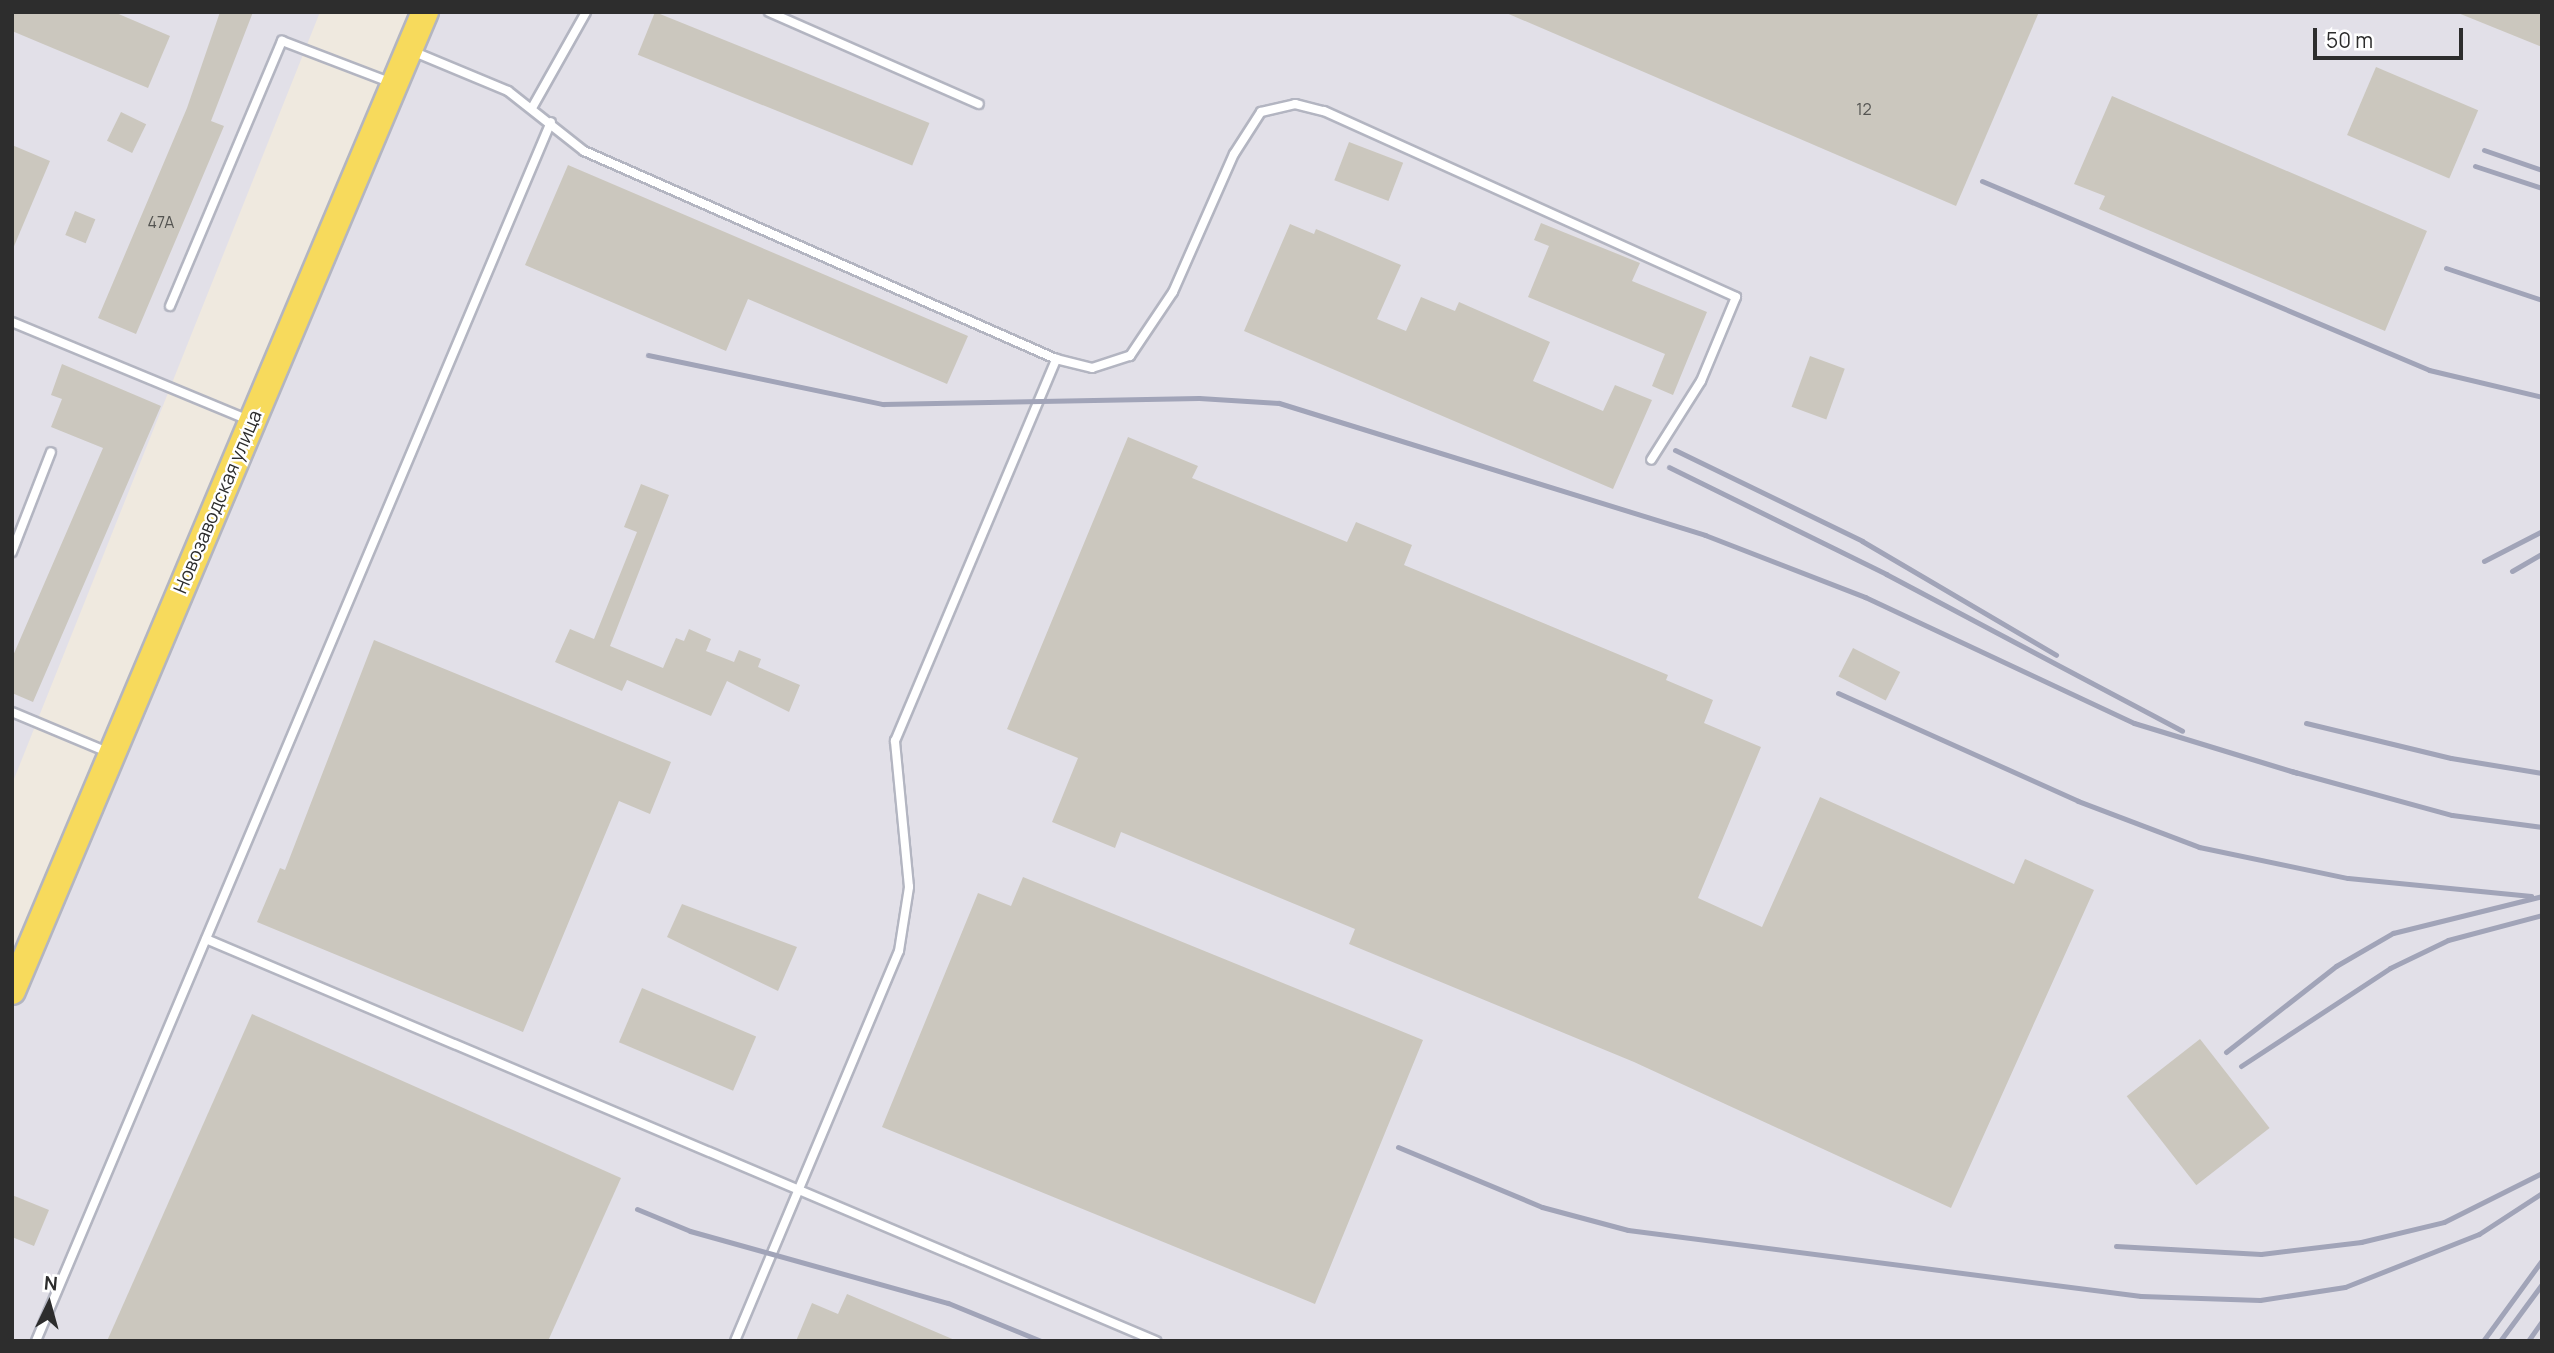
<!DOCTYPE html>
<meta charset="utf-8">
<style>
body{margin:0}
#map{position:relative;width:2554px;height:1353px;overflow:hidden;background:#efe9df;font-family:Manrope,sans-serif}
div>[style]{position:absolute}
.industrial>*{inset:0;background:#e2e0e8}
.building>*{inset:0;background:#cbc7be;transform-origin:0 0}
.roads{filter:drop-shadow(2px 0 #b3b5c1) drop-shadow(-2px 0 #b3b5c1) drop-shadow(0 2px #b3b5c1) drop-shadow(0 -2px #b3b5c1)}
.lane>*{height:8px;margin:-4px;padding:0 4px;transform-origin:4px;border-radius:4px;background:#fff}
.primary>*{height:26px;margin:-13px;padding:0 13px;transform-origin:13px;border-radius:13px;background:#f7da5c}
.rail>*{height:5px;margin:-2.5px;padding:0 2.5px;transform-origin:2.5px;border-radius:2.5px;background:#a1a4b8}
span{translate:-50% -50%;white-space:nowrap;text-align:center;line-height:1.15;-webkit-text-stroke:5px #fff;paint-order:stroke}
.number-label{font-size:16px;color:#545451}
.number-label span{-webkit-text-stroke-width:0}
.street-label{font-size:19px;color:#2d2d2d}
.frame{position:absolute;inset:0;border:14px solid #2d2d2d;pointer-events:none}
.north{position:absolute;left:14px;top:1269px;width:70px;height:70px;-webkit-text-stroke:5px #fff;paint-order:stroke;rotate:5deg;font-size:19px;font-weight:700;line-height:28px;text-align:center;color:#2d2d2d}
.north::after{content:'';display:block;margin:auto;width:24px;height:32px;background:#2d2d2d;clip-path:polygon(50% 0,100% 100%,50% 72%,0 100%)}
.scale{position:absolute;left:2313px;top:28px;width:150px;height:32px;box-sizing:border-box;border:4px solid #2d2d2d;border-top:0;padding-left:9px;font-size:21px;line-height:24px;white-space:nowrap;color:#2d2d2d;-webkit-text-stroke:5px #fff;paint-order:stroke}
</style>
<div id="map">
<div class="industrial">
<i style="clip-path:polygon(12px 12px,320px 12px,12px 784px)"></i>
<i style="clip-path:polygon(425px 12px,2542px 12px,2542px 1341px,12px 1341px,12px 991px)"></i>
</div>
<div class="building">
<i style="clip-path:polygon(12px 12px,114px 12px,170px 36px,148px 88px,12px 31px)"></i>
<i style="clip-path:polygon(220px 12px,253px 12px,211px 121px,224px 126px,136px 334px,98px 318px,187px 108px)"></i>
<i style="left:655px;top:12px;width:296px;height:46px;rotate:22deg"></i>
<i style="clip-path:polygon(1504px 12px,2039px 12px,1956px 206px)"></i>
<i style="clip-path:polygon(2458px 12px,2542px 12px,2542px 47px,2458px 13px)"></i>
<i style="left:2376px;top:67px;width:111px;height:74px;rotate:23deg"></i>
<i style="clip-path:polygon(2112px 96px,2427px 231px,2385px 331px,2099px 209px,2105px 196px,2074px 184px)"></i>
<i style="left:121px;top:112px;width:28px;height:32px;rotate:26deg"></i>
<i style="left:1349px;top:142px;width:58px;height:41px;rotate:21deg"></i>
<i style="clip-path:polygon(12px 145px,50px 161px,12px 251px)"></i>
<i style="clip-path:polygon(568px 165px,968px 336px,947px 384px,748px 299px,726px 351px,525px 265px)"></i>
<i style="left:75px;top:211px;width:22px;height:26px;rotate:22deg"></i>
<i style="clip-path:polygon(1541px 223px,1640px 263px,1632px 281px,1707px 312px,1673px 395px,1652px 386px,1665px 354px,1528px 297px,1549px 246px,1534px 240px)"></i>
<i style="clip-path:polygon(1290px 224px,1314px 234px,1316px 229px,1401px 265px,1377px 319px,1406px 331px,1421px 297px,1455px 311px,1459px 302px,1550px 342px,1533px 381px,1603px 411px,1615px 385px,1652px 400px,1613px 489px,1244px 331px)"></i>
<i style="left:1810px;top:356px;width:37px;height:54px;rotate:20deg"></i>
<i style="clip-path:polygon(62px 364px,161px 406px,33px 702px,12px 693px,12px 658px,103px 448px,51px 427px,62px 399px,51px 395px)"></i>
<i style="clip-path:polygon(1128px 437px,1198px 466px,1192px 478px,1347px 542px,1356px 522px,1412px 545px,1404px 565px,1668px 675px,1666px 680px,1713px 700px,1704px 723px,1761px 747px,1698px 898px,1762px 927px,1820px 797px,2014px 884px,2025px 859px,2094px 890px,1951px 1208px,1634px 1062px,1349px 944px,1355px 929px,1121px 832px,1115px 848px,1052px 822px,1078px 758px,1007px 729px)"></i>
<i style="clip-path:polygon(641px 484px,669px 495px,610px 646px,663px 668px,676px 638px,684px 641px,689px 629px,711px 639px,706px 651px,734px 662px,739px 650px,761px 659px,758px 667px,800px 685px,789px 712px,727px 681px,711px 716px,627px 680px,622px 691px,555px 662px,570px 629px,594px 639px,637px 532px,624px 527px)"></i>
<i style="clip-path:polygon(374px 640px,671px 762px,650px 814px,619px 801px,523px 1032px,257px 922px,280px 868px,285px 870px)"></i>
<i style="left:1853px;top:648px;width:53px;height:32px;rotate:27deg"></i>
<i style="clip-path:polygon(1023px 877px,1423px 1040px,1315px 1304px,882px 1127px,978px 893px,1011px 906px)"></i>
<i style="clip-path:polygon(682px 904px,797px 947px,778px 991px,667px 937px)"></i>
<i style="left:642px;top:988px;width:124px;height:59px;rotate:23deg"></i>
<i style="clip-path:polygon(252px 1014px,621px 1178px,548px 1341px,107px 1341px)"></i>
<i style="left:2200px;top:1039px;width:113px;height:93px;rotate:52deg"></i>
<i style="clip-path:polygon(12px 1195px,49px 1210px,34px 1246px,12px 1237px)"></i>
<i style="clip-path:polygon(847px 1294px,957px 1341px,796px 1341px,812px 1303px,838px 1314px)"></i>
</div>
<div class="roads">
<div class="lane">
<i style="left:769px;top:12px;width:229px;rotate:23.7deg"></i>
<i style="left:412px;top:51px;width:104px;rotate:22.6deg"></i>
<i style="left:508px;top:91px;width:97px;rotate:38.3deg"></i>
<i style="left:584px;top:151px;width:516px;rotate:23.78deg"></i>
<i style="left:1056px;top:359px;width:37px;rotate:14deg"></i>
<i style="left:1092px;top:368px;width:40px;rotate:-18deg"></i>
<i style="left:1130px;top:356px;width:77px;rotate:-56.1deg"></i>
<i style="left:1173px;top:292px;width:151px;rotate:-66.2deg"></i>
<i style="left:1234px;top:154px;width:50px;rotate:-57.3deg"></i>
<i style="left:1261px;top:112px;width:35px;rotate:-13deg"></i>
<i style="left:1295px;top:104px;width:30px;rotate:14deg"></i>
<i style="left:1324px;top:111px;width:452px;rotate:24.3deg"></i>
<i style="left:1736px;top:297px;width:91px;rotate:112.6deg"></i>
<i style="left:1701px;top:381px;width:93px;rotate:122.3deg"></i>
<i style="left:532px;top:108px;width:110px;rotate:-60.6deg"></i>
<i style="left:170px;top:306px;width:288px;rotate:-67.1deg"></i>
<i style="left:282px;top:41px;width:118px;rotate:20.9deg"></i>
<i style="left:12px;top:322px;width:256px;rotate:22.5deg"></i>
<i style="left:12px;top:552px;width:107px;rotate:-68.7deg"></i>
<i style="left:12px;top:712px;width:106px;rotate:22.7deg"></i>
<i style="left:206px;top:939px;width:1032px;rotate:22.94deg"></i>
<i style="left:36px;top:1341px;width:1323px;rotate:-67.1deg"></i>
<i style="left:735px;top:1341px;width:423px;rotate:-67.2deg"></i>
<i style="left:899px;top:951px;width:65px;rotate:-81.1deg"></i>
<i style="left:909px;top:887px;width:147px;rotate:-95.5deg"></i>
<i style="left:895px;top:741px;width:415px;rotate:-67.1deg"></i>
</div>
<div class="primary">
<i style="left:12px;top:991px;width:1063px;rotate:-67.13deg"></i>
</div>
</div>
<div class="rail">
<i style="left:2484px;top:150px;width:61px;rotate:19deg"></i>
<i style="left:2475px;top:166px;width:71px;rotate:18.2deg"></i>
<i style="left:1982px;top:181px;width:485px;rotate:22.9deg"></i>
<i style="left:2429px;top:370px;width:116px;rotate:13.4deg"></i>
<i style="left:2446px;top:268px;width:101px;rotate:18.4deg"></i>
<i style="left:648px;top:355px;width:240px;rotate:11.8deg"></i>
<i style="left:883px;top:404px;width:316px;rotate:-1.1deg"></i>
<i style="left:1199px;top:398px;width:80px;rotate:3.6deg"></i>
<i style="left:1279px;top:403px;width:446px;rotate:17.2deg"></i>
<i style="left:1705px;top:535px;width:172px;rotate:21.2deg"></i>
<i style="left:1865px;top:597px;width:297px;rotate:25.1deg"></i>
<i style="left:2134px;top:723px;width:171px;rotate:17deg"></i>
<i style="left:1675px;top:450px;width:208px;rotate:25.9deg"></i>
<i style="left:1862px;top:541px;width:225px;rotate:30.4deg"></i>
<i style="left:1669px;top:467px;width:242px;rotate:26.2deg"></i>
<i style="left:1886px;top:574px;width:335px;rotate:27.9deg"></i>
<i style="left:2484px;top:561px;width:65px;rotate:-27.3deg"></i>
<i style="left:2512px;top:571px;width:34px;rotate:-30deg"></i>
<i style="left:1838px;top:693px;width:263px;rotate:24.2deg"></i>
<i style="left:2078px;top:801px;width:129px;rotate:20.8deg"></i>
<i style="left:2199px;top:847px;width:152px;rotate:11.8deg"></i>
<i style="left:2348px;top:878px;width:184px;rotate:5.6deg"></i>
<i style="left:2306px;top:723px;width:149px;rotate:13.6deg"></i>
<i style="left:2451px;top:758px;width:92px;rotate:9.4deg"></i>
<i style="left:2291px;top:771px;width:167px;rotate:15.3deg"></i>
<i style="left:2452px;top:815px;width:91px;rotate:7.6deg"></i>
<i style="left:2226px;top:1052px;width:140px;rotate:-38deg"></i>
<i style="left:2336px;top:966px;width:66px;rotate:-30.1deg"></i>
<i style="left:2393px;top:933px;width:154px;rotate:-13.9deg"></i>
<i style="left:2241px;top:1066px;width:178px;rotate:-33.3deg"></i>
<i style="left:2390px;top:968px;width:64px;rotate:-25.8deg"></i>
<i style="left:2448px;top:940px;width:97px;rotate:-14.9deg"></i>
<i style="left:1398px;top:1147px;width:156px;rotate:22.6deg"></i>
<i style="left:1542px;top:1207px;width:89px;rotate:15deg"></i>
<i style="left:1628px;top:1230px;width:517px;rotate:7.33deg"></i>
<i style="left:2141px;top:1296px;width:119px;rotate:1.9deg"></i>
<i style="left:2260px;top:1300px;width:86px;rotate:-8.7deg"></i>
<i style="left:2345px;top:1287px;width:144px;rotate:-21.6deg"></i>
<i style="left:2479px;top:1234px;width:75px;rotate:-33.1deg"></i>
<i style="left:637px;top:1209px;width:57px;rotate:22.5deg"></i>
<i style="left:690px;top:1231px;width:268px;rotate:15.6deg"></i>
<i style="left:948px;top:1303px;width:100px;rotate:22.2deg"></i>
<i style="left:2116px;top:1246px;width:145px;rotate:3.2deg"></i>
<i style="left:2261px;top:1254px;width:101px;rotate:-6.8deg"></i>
<i style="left:2361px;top:1242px;width:85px;rotate:-13.5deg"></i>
<i style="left:2444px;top:1222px;width:110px;rotate:-26.6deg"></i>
<i style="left:2483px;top:1341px;width:100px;rotate:-53.9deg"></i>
<i style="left:2500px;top:1341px;width:71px;rotate:-53.6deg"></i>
<i style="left:2528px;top:1341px;width:24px;rotate:-55deg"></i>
</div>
<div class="number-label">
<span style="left:1864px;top:109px">12</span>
<span style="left:161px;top:222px">47А</span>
</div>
<div class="street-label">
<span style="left:218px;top:502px;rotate:-67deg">Новозаводская улица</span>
</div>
<div class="frame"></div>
<div class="north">N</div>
<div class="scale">50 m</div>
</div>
